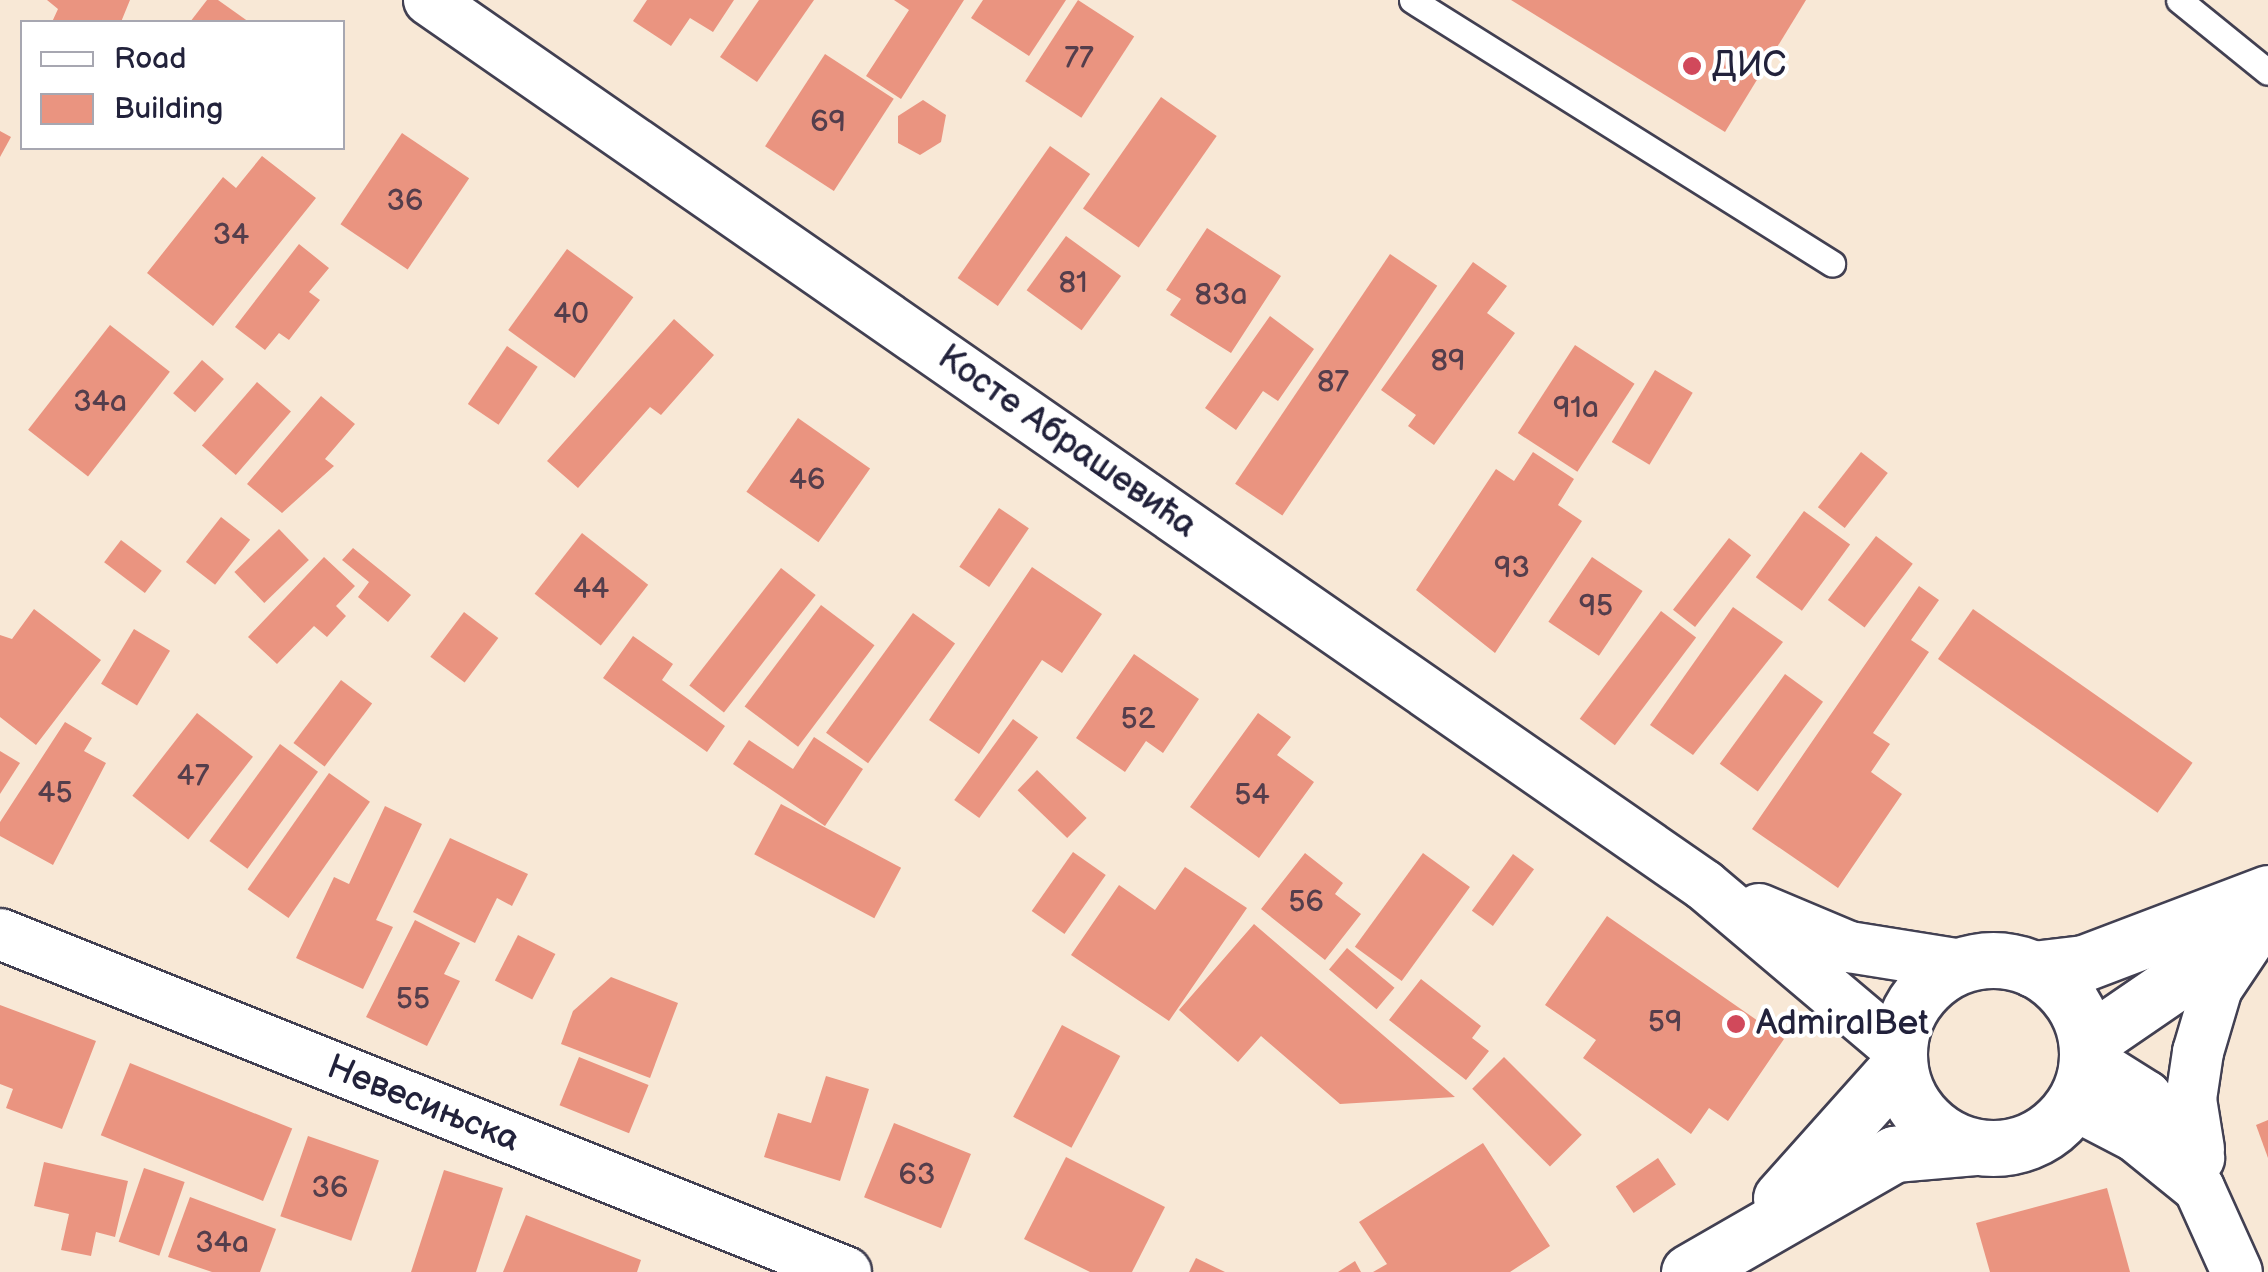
<!DOCTYPE html>
<meta charset="utf-8">
<style>
body{margin:0}
#map{position:relative;width:2268px;height:1272px;overflow:hidden;background:#f8e8d6;font-family:"Balsamiq Sans",sans-serif}
div>[style]{position:absolute}
.building>*{inset:0;background:#ea9480;transform-origin:0 0}
.roads{filter:drop-shadow(2px 0 #424052) drop-shadow(-2px 0 #424052) drop-shadow(0 2px #424052) drop-shadow(0 -2px #424052)}
.service>*{height:25px;margin:-12.5px;padding:0 12.5px;transform-origin:12.5px;border-radius:12.5px;background:#fff}
.minor>*{height:50px;margin:-25px;padding:0 25px;transform-origin:25px;border-radius:25px;background:#fff}
.tertiary>*{height:55px;margin:-27.5px;padding:0 27.5px;transform-origin:27.5px;border-radius:27.5px;background:#fff}
.tertiary>.ring{margin:-27.5px;padding:0;box-sizing:content-box;background:none;border:55px solid #fff;border-radius:50%}
.dots>*{width:28px;height:28px;translate:-50% -50%;box-sizing:border-box;border:5px solid #fff;border-radius:50%}
span{translate:-50% -50%;white-space:nowrap;text-align:center;line-height:1.15;-webkit-text-stroke:8px #fff;paint-order:stroke}
.number-label{font-size:30px;color:#543e4c}
.number-label span{-webkit-text-stroke-width:0}
.poi-label{font-size:35px;color:#22223b}
.left{translate:0 -50%;text-align:left}
.street-label{font-size:35px;color:#22223b}
.legend{position:absolute;left:20px;top:20px;width:325px;height:130px;box-sizing:border-box;background:#fff;border:2px solid #a7a7b1;margin:0;padding:12px 18px;list-style:none;font-size:30px;color:#22223b}
.legend li{display:flex;align-items:center;gap:20px;height:50px}
.legend b{width:50px;border:2px solid #a7a7b1}
</style>
<div id="map">
<div class="building">
<i style="clip-path:polygon(47px 0,130px 0,121px 22px,52px 22px,58px 9px)"></i>
<i style="clip-path:polygon(207px 0,218px 0,249px 22px,190px 22px)"></i>
<i style="clip-path:polygon(647px 0,734px 0,713px 32px,690px 18px,671px 46px,633px 21px)"></i>
<i style="clip-path:polygon(759px 0,814px 0,757px 82px,720px 57px)"></i>
<i style="clip-path:polygon(894px 0,964px 0,901px 99px,866px 76px,909px 10px)"></i>
<i style="clip-path:polygon(983px 0,1066px 0,1029px 56px,971px 18px)"></i>
<i style="left:1078px;top:0;width:67px;height:97px;rotate:33deg"></i>
<i style="clip-path:polygon(1511px 0,1806px 0,1725px 132px)"></i>
<i style="left:825px;top:54px;width:82px;height:110px;rotate:33deg"></i>
<i style="left:1161px;top:97px;width:68px;height:136px;rotate:35deg"></i>
<i style="clip-path:polygon(923px 100px,946px 115px,941px 142px,920px 155px,898px 143px,898px 116px)"></i>
<i style="clip-path:polygon(0 131px,11px 137px,0 157px)"></i>
<i style="left:402px;top:133px;width:81px;height:110px;rotate:34deg"></i>
<i style="left:1050px;top:146px;width:49px;height:161px;rotate:35deg"></i>
<i style="clip-path:polygon(262px 156px,316px 198px,213px 326px,147px 273px,223px 177px,236px 188px)"></i>
<i style="clip-path:polygon(1207px 228px,1281px 276px,1231px 353px,1170px 315px,1181px 299px,1166px 290px)"></i>
<i style="left:1066px;top:236px;width:68px;height:67px;rotate:36deg"></i>
<i style="clip-path:polygon(299px 244px,329px 268px,309px 292px,320px 300px,289px 340px,279px 333px,265px 350px,235px 327px)"></i>
<i style="left:567px;top:249px;width:82px;height:100px;rotate:36deg"></i>
<i style="left:1390px;top:254px;width:57px;height:277px;rotate:34deg"></i>
<i style="clip-path:polygon(1473px 262px,1507px 286px,1487px 313px,1515px 333px,1434px 445px,1408px 426px,1416px 415px,1381px 390px)"></i>
<i style="clip-path:polygon(1270px 316px,1314px 349px,1278px 401px,1263px 391px,1236px 430px,1205px 408px)"></i>
<i style="clip-path:polygon(674px 319px,714px 355px,661px 415px,650px 407px,578px 488px,547px 461px)"></i>
<i style="left:110px;top:325px;width:76px;height:133px;rotate:38deg"></i>
<i style="left:1575px;top:345px;width:71px;height:105px;rotate:33deg"></i>
<i style="left:507px;top:346px;width:37px;height:70px;rotate:34deg"></i>
<i style="left:202px;top:360px;width:29px;height:44px;rotate:41deg"></i>
<i style="left:1655px;top:370px;width:44px;height:84px;rotate:31deg"></i>
<i style="left:257px;top:382px;width:45px;height:84px;rotate:41deg"></i>
<i style="clip-path:polygon(321px 396px,355px 424px,325px 459px,334px 466px,282px 513px,247px 484px)"></i>
<i style="left:798px;top:418px;width:88px;height:90px;rotate:35deg"></i>
<i style="clip-path:polygon(1533px 452px,1574px 479px,1558px 505px,1582px 521px,1495px 653px,1416px 590px,1496px 469px,1514px 481px)"></i>
<i style="left:1861px;top:452px;width:34px;height:70px;rotate:38deg"></i>
<i style="left:999px;top:508px;width:36px;height:71px;rotate:34deg"></i>
<i style="left:1804px;top:511px;width:57px;height:82px;rotate:36deg"></i>
<i style="left:221px;top:517px;width:37px;height:57px;rotate:38deg"></i>
<i style="left:279px;top:529px;width:43px;height:62px;rotate:46deg"></i>
<i style="left:582px;top:533px;width:84px;height:77px;rotate:38deg"></i>
<i style="left:1876px;top:536px;width:46px;height:80px;rotate:37deg"></i>
<i style="left:1729px;top:538px;width:28px;height:91px;rotate:38deg"></i>
<i style="left:121px;top:540px;width:51px;height:28px;rotate:37deg"></i>
<i style="clip-path:polygon(353px 548px,411px 595px,388px 622px,358px 597px,369px 582px,342px 560px)"></i>
<i style="clip-path:polygon(324px 557px,355px 586px,336px 606px,346px 616px,327px 637px,314px 626px,277px 664px,248px 637px)"></i>
<i style="left:1592px;top:557px;width:61px;height:78px;rotate:34deg"></i>
<i style="clip-path:polygon(1032px 567px,1102px 614px,1062px 673px,1042px 660px,979px 754px,929px 720px)"></i>
<i style="left:781px;top:568px;width:44px;height:149px;rotate:38deg"></i>
<i style="clip-path:polygon(1919px 586px,1939px 600px,1911px 640px,1929px 652px,1873px 733px,1890px 744px,1871px 772px,1902px 794px,1838px 888px,1752px 829px)"></i>
<i style="left:821px;top:605px;width:67px;height:127px;rotate:37deg"></i>
<i style="clip-path:polygon(1733px 607px,1783px 642px,1693px 755px,1650px 725px)"></i>
<i style="clip-path:polygon(34px 609px,101px 660px,36px 745px,0 717px,0 635px,12px 639px)"></i>
<i style="left:1973px;top:609px;width:268px;height:61px;rotate:35deg"></i>
<i style="left:1661px;top:611px;width:44px;height:135px;rotate:37deg"></i>
<i style="left:464px;top:612px;width:43px;height:56px;rotate:37deg"></i>
<i style="left:913px;top:613px;width:52px;height:148px;rotate:36deg"></i>
<i style="left:134px;top:629px;width:42px;height:64px;rotate:31deg"></i>
<i style="clip-path:polygon(633px 636px,673px 664px,662px 680px,725px 726px,707px 752px,603px 678px)"></i>
<i style="clip-path:polygon(1134px 654px,1199px 699px,1163px 753px,1146px 741px,1125px 772px,1076px 738px)"></i>
<i style="left:1785px;top:674px;width:47px;height:111px;rotate:36deg"></i>
<i style="left:341px;top:680px;width:39px;height:79px;rotate:37deg"></i>
<i style="left:197px;top:713px;width:71px;height:105px;rotate:38deg"></i>
<i style="clip-path:polygon(1258px 713px,1291px 737px,1277px 755px,1314px 782px,1259px 858px,1190px 807px)"></i>
<i style="left:1013px;top:719px;width:31px;height:100px;rotate:36deg"></i>
<i style="clip-path:polygon(65px 722px,92px 738px,84px 751px,106px 763px,53px 865px,0 836px,0 822px)"></i>
<i style="clip-path:polygon(814px 737px,863px 769px,825px 826px,733px 764px,749px 740px,793px 769px)"></i>
<i style="left:280px;top:744px;width:47px;height:120px;rotate:36deg"></i>
<i style="clip-path:polygon(0 751px,20px 763px,0 794px)"></i>
<i style="left:1037px;top:770px;width:69px;height:28px;rotate:44deg"></i>
<i style="left:329px;top:773px;width:50px;height:142px;rotate:35deg"></i>
<i style="left:781px;top:804px;width:136px;height:57px;rotate:28deg"></i>
<i style="clip-path:polygon(385px 806px,422px 824px,376px 920px,393px 927px,363px 989px,296px 958px,334px 877px,349px 884px)"></i>
<i style="clip-path:polygon(450px 838px,528px 874px,512px 906px,497px 898px,475px 943px,413px 912px)"></i>
<i style="left:1073px;top:852px;width:40px;height:72px;rotate:35deg"></i>
<i style="clip-path:polygon(1305px 853px,1343px 883px,1335px 894px,1361px 914px,1325px 960px,1261px 909px)"></i>
<i style="left:1423px;top:853px;width:58px;height:116px;rotate:36deg"></i>
<i style="left:1513px;top:854px;width:26px;height:70px;rotate:36deg"></i>
<i style="clip-path:polygon(1185px 867px,1247px 908px,1169px 1021px,1071px 955px,1119px 885px,1155px 910px)"></i>
<i style="clip-path:polygon(1607px 916px,1784px 1039px,1728px 1121px,1709px 1108px,1691px 1134px,1583px 1058px,1596px 1040px,1545px 1005px)"></i>
<i style="clip-path:polygon(415px 920px,460px 943px,444px 974px,460px 981px,427px 1046px,366px 1017px)"></i>
<i style="clip-path:polygon(1254px 924px,1455px 1097px,1340px 1104px,1261px 1036px,1238px 1062px,1179px 1010px)"></i>
<i style="left:518px;top:935px;width:42px;height:51px;rotate:27deg"></i>
<i style="left:1347px;top:948px;width:62px;height:28px;rotate:40deg"></i>
<i style="clip-path:polygon(611px 977px,678px 1003px,650px 1078px,561px 1044px,573px 1011px)"></i>
<i style="clip-path:polygon(1421px 979px,1481px 1026px,1472px 1038px,1489px 1051px,1466px 1080px,1389px 1020px)"></i>
<i style="clip-path:polygon(0 1005px,96px 1041px,62px 1129px,6px 1108px,13px 1089px,0 1084px)"></i>
<i style="left:1062px;top:1025px;width:66px;height:104px;rotate:28deg"></i>
<i style="left:579px;top:1057px;width:75px;height:52px;rotate:22deg"></i>
<i style="left:1504px;top:1057px;width:110px;height:45px;rotate:45deg"></i>
<i style="left:130px;top:1063px;width:175px;height:78px;rotate:22deg"></i>
<i style="clip-path:polygon(826px 1076px,869px 1089px,840px 1181px,764px 1157px,778px 1113px,811px 1123px)"></i>
<i style="clip-path:polygon(2268px 1120px,2268px 1158px,2256px 1125px)"></i>
<i style="left:894px;top:1123px;width:83px;height:80px;rotate:22deg"></i>
<i style="left:308px;top:1136px;width:75px;height:85px;rotate:19deg"></i>
<i style="clip-path:polygon(1483px 1143px,1550px 1246px,1510px 1272px,1373px 1272px,1387px 1264px,1359px 1222px)"></i>
<i style="clip-path:polygon(1066px 1157px,1165px 1207px,1132px 1272px,1090px 1272px,1024px 1239px)"></i>
<i style="left:1658px;top:1158px;width:32px;height:51px;rotate:56deg"></i>
<i style="clip-path:polygon(44px 1162px,128px 1181px,115px 1237px,96px 1232px,91px 1256px,61px 1250px,69px 1214px,34px 1206px)"></i>
<i style="left:144px;top:1168px;width:43px;height:78px;rotate:19deg"></i>
<i style="clip-path:polygon(444px 1170px,503px 1188px,476px 1272px,411px 1272px)"></i>
<i style="clip-path:polygon(2107px 1188px,2130px 1272px,1990px 1272px,1976px 1223px)"></i>
<i style="clip-path:polygon(190px 1197px,276px 1229px,260px 1272px,212px 1272px,168px 1257px)"></i>
<i style="clip-path:polygon(526px 1215px,641px 1260px,637px 1272px,503px 1272px)"></i>
<i style="clip-path:polygon(1196px 1258px,1225px 1272px,1189px 1272px)"></i>
<i style="clip-path:polygon(1355px 1261px,1361px 1272px,1338px 1272px)"></i>
</div>
<div class="roads">
<div class="service">
<i style="left:1412px;top:0;width:496px;rotate:32.1deg"></i>
<i style="left:2179px;top:0;width:114px;rotate:39deg"></i>
</div>
<div class="minor">
<i style="left:429px;top:0;width:1552px;rotate:34.77deg"></i>
<i style="left:1704px;top:885px;width:255px;rotate:40.2deg"></i>
<i style="left:1759px;top:909px;width:98px;rotate:22.9deg"></i>
<i style="left:1849px;top:947px;width:114px;rotate:9.1deg"></i>
<i style="left:0;top:934px;width:911px;rotate:21.78deg"></i>
<i style="left:2087px;top:1059px;width:70px;rotate:32.1deg"></i>
<i style="left:2146px;top:1096px;width:82px;rotate:49.5deg"></i>
<i style="left:2073px;top:1104px;width:71px;rotate:27.6deg"></i>
<i style="left:2136px;top:1137px;width:81px;rotate:39deg"></i>
<i style="left:2199px;top:1188px;width:92px;rotate:65.7deg"></i>
<i style="left:2199px;top:1149px;width:51px;rotate:-99.1deg"></i>
<i style="left:2191px;top:1099px;width:48px;rotate:-81.5deg"></i>
<i style="left:2198px;top:1052px;width:67px;rotate:-73.5deg"></i>
<i style="left:2217px;top:988px;width:70px;rotate:-56.1deg"></i>
</div>
<div class="tertiary">
<i class="ring" style="left:1899px;top:960px;width:133px;height:133px"></i>
<i style="left:2033px;top:969px;width:51px;rotate:-6.7deg"></i>
<i style="left:2084px;top:963px;width:197px;rotate:-20.8deg"></i>
<i style="left:2087px;top:1043px;width:219px;rotate:-34.4deg"></i>
<i style="left:1781px;top:1198px;width:177px;rotate:-48.2deg"></i>
<i style="left:1689px;top:1272px;width:237px;rotate:-29.9deg"></i>
<i style="left:1894px;top:1154px;width:81px;rotate:-4.9deg"></i>
</div>
</div>
<div class="dots">
<i style="left:1692px;top:66px;background:#d1495b"></i>
<i style="left:1736px;top:1024px;background:#d1495b"></i>
</div>
<div class="number-label">
<span style="left:1079px;top:58px">77</span>
<span style="left:828px;top:122px">69</span>
<span style="left:405px;top:201px">36</span>
<span style="left:231px;top:235px">34</span>
<span style="left:1073px;top:283px">81</span>
<span style="left:1221px;top:295px">83a</span>
<span style="left:571px;top:314px">40</span>
<span style="left:1448px;top:361px">89</span>
<span style="left:1333px;top:382px">87</span>
<span style="left:100px;top:402px">34a</span>
<span style="left:1576px;top:408px">91a</span>
<span style="left:807px;top:480px">46</span>
<span style="left:1512px;top:568px">93</span>
<span style="left:591px;top:589px">44</span>
<span style="left:1596px;top:606px">95</span>
<span style="left:1138px;top:719px">52</span>
<span style="left:193px;top:776px">47</span>
<span style="left:55px;top:793px">45</span>
<span style="left:1252px;top:795px">54</span>
<span style="left:1306px;top:902px">56</span>
<span style="left:413px;top:999px">55</span>
<span style="left:1665px;top:1022px">59</span>
<span style="left:917px;top:1175px">63</span>
<span style="left:330px;top:1188px">36</span>
<span style="left:222px;top:1243px">34a</span>
</div>
<div class="poi-label">
<span class="left" style="left:1712px;top:66px">ДИС</span>
<span class="left" style="left:1756px;top:1024px">AdmiralBet</span>
</div>
<div class="street-label">
<span style="left:1067px;top:442px;rotate:35deg">Косте Абрашевића</span>
<span style="left:423px;top:1104px;rotate:22deg">Невесињска</span>
</div>
<ul class="legend">
<li><b style="height:12px;background:#fff"></b>Road</li>
<li><b style="height:28px;background:#ea9480"></b>Building</li>
</ul>
</div>
